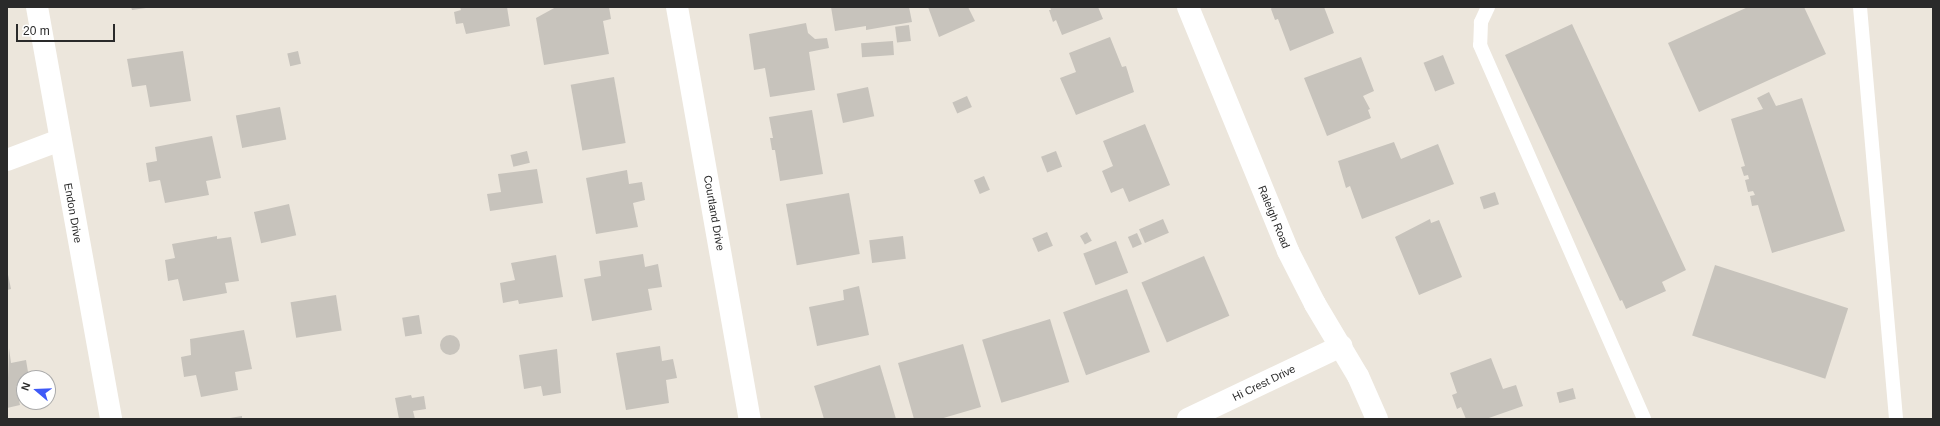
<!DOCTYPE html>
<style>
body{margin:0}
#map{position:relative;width:1940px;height:426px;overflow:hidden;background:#ece6dc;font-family:Helvetica,sans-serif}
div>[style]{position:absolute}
.building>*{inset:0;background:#c7c3bc;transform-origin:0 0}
.round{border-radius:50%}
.lane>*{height:14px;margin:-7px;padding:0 7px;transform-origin:7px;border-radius:7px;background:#fff}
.street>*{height:22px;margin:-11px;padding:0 11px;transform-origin:11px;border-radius:11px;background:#fff}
span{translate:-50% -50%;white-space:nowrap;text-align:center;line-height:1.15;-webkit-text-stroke:3px #fff;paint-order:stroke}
.street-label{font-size:11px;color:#2a2a2a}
.frame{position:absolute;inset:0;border:8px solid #2a2a2a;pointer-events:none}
.north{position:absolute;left:16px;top:370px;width:40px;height:40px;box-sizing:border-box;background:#fff;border:1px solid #aaa;border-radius:50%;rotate:289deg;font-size:11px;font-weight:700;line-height:16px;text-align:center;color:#2a2a2a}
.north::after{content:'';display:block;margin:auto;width:14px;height:18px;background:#3e59f7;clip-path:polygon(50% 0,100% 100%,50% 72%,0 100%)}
.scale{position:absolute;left:16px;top:24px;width:99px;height:18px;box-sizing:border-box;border:2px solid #2a2a2a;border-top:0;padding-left:5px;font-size:12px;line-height:14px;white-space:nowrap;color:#2a2a2a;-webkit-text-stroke:3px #fff;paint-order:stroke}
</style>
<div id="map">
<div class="building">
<i style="clip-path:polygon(131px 7px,146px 7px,146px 8px,132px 10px)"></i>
<i style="clip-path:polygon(460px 7px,507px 7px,510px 26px,466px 34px,463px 23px,456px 24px,454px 12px,461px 10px)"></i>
<i style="clip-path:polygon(556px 7px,609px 7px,611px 19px,603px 21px,609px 54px,544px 65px,536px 18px)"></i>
<i style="clip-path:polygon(831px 7px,909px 7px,912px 22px,866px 30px,866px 26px,835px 31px)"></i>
<i style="clip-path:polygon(928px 7px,968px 7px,975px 21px,939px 37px)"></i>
<i style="clip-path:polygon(1050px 7px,1098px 7px,1103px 19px,1062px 35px,1056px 20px,1053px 22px,1049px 10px,1051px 10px)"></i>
<i style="clip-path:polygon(1272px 7px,1324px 7px,1334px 33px,1290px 51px,1278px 19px,1275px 20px,1271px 9px)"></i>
<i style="clip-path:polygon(1748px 7px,1804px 7px,1826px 54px,1699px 112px,1668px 43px)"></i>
<i style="clip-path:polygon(806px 23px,808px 33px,815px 39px,827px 38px,829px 48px,809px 52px,815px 90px,770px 97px,765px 68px,754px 70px,749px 34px)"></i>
<i style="clip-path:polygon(1572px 24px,1686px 270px,1662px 282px,1666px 291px,1626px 309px,1622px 300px,1620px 301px,1505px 55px)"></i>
<i style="left:909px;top:25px;width:16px;height:14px;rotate:83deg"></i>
<i style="clip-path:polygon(1110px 37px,1122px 67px,1126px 66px,1134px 92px,1076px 115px,1060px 78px,1076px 72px,1069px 53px)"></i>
<i style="left:893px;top:41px;width:14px;height:32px;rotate:86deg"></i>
<i style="clip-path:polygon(183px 51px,191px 101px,150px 107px,146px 85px,132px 87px,127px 59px)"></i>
<i style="left:298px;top:51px;width:13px;height:11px;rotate:77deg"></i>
<i style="left:1443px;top:55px;width:31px;height:21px;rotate:68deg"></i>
<i style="clip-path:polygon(1361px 57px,1374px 91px,1363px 96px,1370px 109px,1368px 110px,1371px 118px,1327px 136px,1304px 78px)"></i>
<i style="left:614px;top:77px;width:67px;height:44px;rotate:80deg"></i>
<i style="left:868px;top:87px;width:30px;height:32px;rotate:78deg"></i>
<i style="clip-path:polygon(1769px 92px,1776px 106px,1802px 98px,1845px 231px,1772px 253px,1758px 205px,1752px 206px,1750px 196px,1755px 195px,1753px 191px,1748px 192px,1745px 180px,1749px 179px,1748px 175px,1744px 176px,1741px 167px,1745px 166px,1731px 119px,1763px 109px,1757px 98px)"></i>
<i style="left:967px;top:96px;width:12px;height:16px;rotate:66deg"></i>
<i style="left:280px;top:107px;width:33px;height:45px;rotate:79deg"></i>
<i style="clip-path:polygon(812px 110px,823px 174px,780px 181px,775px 150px,772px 150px,770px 138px,773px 138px,769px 117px)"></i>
<i style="clip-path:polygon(1145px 124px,1170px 185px,1129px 202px,1123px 188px,1111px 193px,1102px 171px,1113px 166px,1103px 141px)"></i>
<i style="clip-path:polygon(212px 136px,221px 178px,206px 181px,209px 195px,165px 203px,160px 180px,149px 182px,146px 163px,157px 161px,155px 147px)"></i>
<i style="clip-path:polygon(1394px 142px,1401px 159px,1438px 144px,1454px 184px,1362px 219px,1350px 186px,1346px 188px,1338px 161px)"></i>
<i style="left:527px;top:151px;width:12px;height:17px;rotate:76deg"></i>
<i style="left:1056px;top:151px;width:17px;height:16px;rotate:69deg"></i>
<i style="clip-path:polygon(537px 169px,543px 203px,490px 211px,487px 194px,501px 192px,498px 174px)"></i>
<i style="clip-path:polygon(627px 170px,629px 184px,642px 182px,645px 200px,633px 203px,638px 227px,596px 234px,586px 178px)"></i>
<i style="left:984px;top:176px;width:15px;height:11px;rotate:67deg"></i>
<i style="left:1495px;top:192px;width:13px;height:16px;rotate:72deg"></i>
<i style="left:849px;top:193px;width:62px;height:64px;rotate:80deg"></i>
<i style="left:289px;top:204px;width:32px;height:36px;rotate:77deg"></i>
<i style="left:1163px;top:219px;width:15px;height:26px;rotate:67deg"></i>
<i style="clip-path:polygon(1430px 219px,1431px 223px,1439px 220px,1462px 277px,1419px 295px,1395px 237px)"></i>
<i style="left:1047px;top:232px;width:15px;height:16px;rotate:67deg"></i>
<i style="left:1087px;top:232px;width:10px;height:8px;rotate:61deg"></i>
<i style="left:1137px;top:233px;width:12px;height:10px;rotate:66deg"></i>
<i style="clip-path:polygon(217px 236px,217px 239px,231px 237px,239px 281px,225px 283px,227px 293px,183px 301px,178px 279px,168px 281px,165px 260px,175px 258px,172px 244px)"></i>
<i style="left:903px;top:236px;width:23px;height:34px;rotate:83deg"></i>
<i style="left:1116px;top:241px;width:34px;height:35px;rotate:69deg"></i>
<i style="clip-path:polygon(643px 254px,645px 267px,658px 264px,662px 287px,648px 289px,652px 310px,592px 321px,584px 279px,601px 276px,599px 261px)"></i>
<i style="clip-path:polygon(556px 255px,563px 297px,519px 304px,518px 300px,503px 303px,500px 283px,515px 280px,511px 263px)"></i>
<i style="left:1204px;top:256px;width:65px;height:68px;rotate:67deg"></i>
<i style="left:1715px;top:265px;width:140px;height:74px;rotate:18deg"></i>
<i style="clip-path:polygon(7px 270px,11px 289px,7px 290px)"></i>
<i style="clip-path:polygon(859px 286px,869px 335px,817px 346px,809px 307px,844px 300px,843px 290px)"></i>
<i style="left:1127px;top:289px;width:67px;height:68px;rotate:70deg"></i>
<i style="left:336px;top:295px;width:36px;height:46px;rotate:81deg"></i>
<i style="left:419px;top:315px;width:19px;height:17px;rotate:81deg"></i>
<i style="left:1050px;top:319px;width:66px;height:71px;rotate:73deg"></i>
<i style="clip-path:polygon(244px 330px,252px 369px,235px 372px,238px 390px,201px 397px,196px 375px,184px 377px,181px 357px,191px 355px,190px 339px)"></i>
<i class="round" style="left:440px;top:335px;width:20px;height:20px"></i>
<i style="clip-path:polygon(963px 344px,981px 407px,940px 419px,914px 419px,898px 363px)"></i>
<i style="clip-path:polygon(660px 346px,662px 361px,673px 359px,677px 378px,666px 380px,669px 403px,626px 410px,616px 353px)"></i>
<i style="clip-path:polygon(9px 348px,11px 363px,26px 360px,29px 378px,24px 378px,24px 385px,16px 386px,20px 405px,7px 408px)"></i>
<i style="clip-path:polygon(557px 349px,561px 393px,543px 396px,541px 386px,524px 389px,519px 355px)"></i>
<i style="clip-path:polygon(1491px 358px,1503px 389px,1516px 385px,1523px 406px,1486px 419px,1466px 419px,1461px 407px,1457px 409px,1452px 395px,1457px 393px,1450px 373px)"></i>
<i style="clip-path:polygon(880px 365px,896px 419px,824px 419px,814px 386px)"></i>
<i style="left:1573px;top:388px;width:11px;height:17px;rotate:75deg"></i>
<i style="clip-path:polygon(411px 395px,412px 398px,424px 396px,426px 409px,413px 411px,415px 419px,399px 419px,395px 398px)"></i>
<i style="clip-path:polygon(242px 416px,242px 419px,230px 419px,230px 418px)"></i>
</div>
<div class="lane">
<i style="left:1488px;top:7px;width:17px;rotate:115deg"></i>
<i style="left:1481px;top:22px;width:23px;rotate:92deg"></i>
<i style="left:1480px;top:45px;width:408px;rotate:66.3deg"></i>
<i style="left:1860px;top:7px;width:414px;rotate:85deg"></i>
</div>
<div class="street">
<i style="left:37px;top:7px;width:419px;rotate:79.8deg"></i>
<i style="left:677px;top:7px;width:418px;rotate:80deg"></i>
<i style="left:1188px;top:7px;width:264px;rotate:67.7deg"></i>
<i style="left:1288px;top:251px;width:59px;rotate:63deg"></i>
<i style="left:1315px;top:304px;width:84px;rotate:59.2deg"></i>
<i style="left:1358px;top:376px;width:47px;rotate:66.2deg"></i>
<i style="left:7px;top:160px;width:57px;rotate:-20.7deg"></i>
<i style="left:1188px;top:419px;width:170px;rotate:-25.5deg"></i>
</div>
<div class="street-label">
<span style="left:73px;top:213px;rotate:80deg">Endon Drive</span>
<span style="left:714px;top:213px;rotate:80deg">Courtland Drive</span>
<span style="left:1274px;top:217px;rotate:68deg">Raleigh Road</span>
<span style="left:1264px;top:383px;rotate:-26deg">Hi Crest Drive</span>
</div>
<div class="frame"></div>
<div class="north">N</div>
<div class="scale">20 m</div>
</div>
